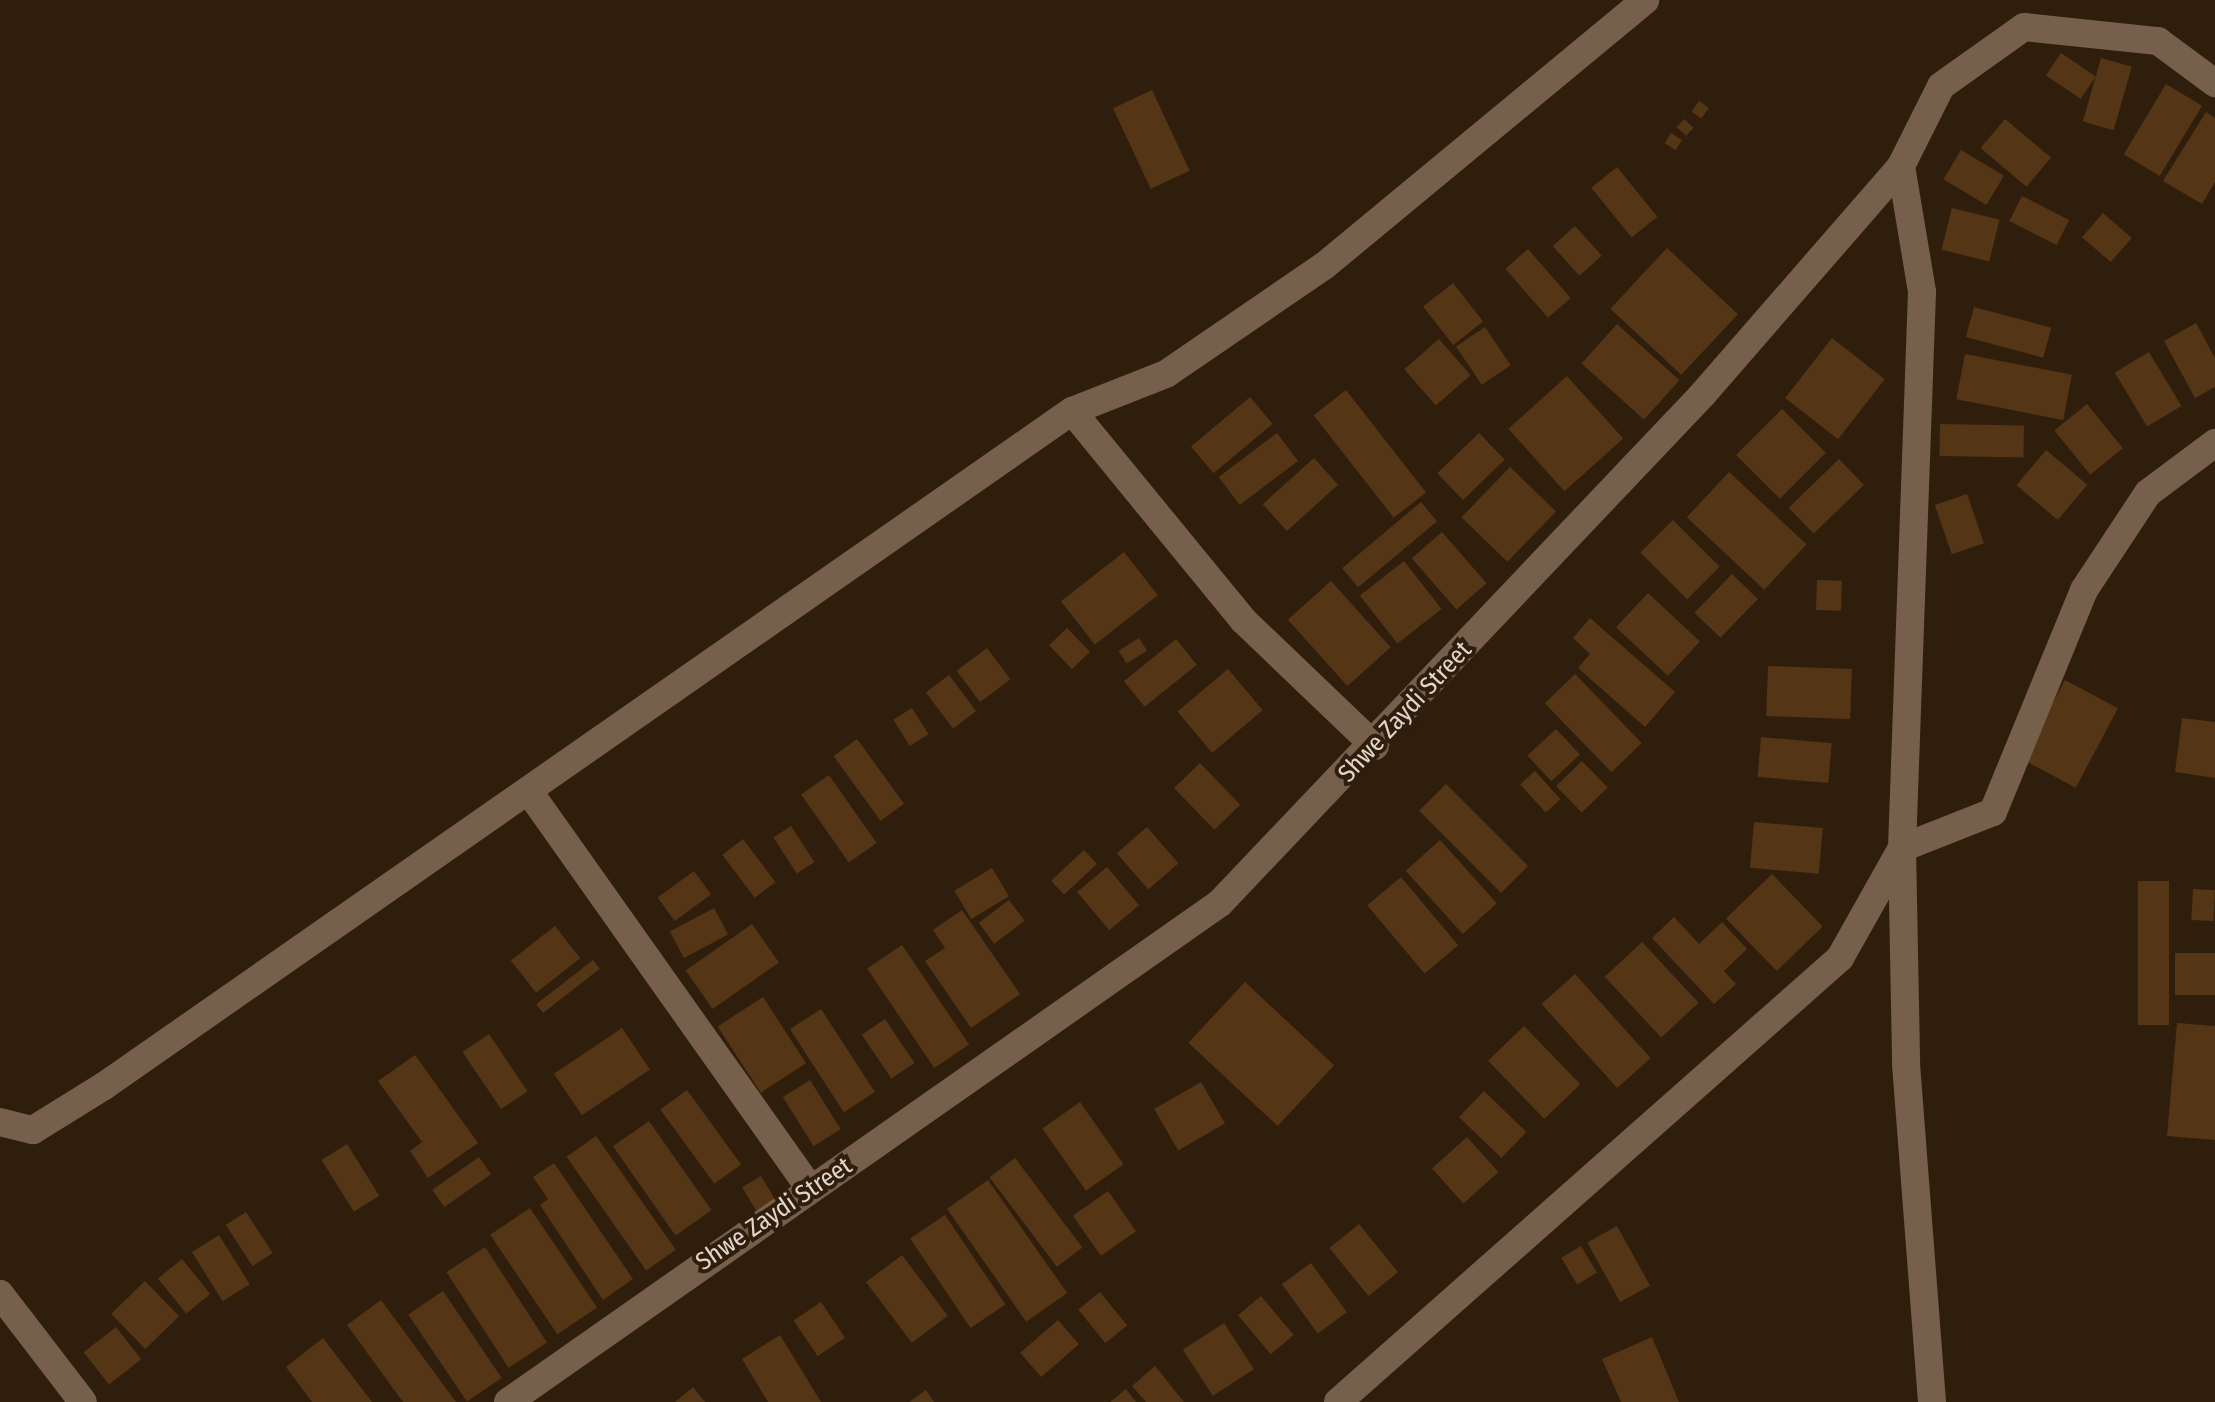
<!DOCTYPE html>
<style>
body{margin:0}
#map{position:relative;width:2215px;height:1402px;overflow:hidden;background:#301e0c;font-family:"Fira Sans Condensed",sans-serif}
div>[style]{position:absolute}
.building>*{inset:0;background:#543515;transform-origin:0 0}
.minor>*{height:28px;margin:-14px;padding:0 14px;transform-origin:14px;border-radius:14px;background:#76604c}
span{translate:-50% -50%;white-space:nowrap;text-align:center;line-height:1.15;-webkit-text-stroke:8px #301e0c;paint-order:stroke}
.street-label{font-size:25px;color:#e2d6cb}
</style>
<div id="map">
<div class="building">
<i style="left:2061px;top:53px;width:42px;height:27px;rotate:34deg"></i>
<i style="left:2101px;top:58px;width:32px;height:66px;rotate:16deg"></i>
<i style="left:2166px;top:84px;width:42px;height:82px;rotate:31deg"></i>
<i style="left:1152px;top:90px;width:89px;height:43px;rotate:65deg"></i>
<i style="left:1699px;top:101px;width:12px;height:13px;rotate:35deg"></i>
<i style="clip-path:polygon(2206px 112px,2215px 118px,2215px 182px,2202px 204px,2163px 181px)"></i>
<i style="left:1684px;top:119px;width:13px;height:11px;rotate:42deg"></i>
<i style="left:2005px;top:119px;width:60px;height:38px;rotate:40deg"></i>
<i style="left:1671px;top:133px;width:13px;height:12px;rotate:32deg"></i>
<i style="left:1961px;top:150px;width:50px;height:34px;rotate:31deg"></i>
<i style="left:1617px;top:167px;width:64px;height:33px;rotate:51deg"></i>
<i style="left:2022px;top:196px;width:53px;height:28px;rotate:27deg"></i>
<i style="left:1952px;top:208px;width:49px;height:43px;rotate:14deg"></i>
<i style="left:2103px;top:213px;width:38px;height:32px;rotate:41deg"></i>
<i style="left:1575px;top:226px;width:40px;height:30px;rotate:48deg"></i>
<i style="left:1667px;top:248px;width:97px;height:83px;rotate:43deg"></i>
<i style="left:1528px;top:249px;width:65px;height:30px;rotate:49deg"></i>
<i style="left:1453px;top:283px;width:49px;height:38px;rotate:52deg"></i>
<i style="left:1974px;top:307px;width:80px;height:31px;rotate:15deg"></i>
<i style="clip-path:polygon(2196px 323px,2215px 358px,2215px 387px,2195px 398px,2164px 341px)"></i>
<i style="left:1617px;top:324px;width:84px;height:53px;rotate:42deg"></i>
<i style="left:1485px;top:327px;width:46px;height:35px;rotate:56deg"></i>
<i style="left:1832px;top:338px;width:67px;height:76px;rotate:38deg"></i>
<i style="left:1439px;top:339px;width:48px;height:46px;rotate:49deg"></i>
<i style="left:2149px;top:352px;width:63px;height:40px;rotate:59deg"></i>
<i style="left:1965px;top:354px;width:109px;height:46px;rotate:11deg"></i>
<i style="left:1567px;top:376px;width:84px;height:79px;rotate:48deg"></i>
<i style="left:1346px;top:390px;width:130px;height:41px;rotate:52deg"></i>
<i style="left:1250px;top:397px;width:35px;height:77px;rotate:50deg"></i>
<i style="left:2087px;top:404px;width:57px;height:42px;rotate:51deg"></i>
<i style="left:1782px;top:409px;width:62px;height:65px;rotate:45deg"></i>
<i style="left:1940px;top:424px;width:84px;height:32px;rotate:1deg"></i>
<i style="left:1277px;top:433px;width:35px;height:73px;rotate:53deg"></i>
<i style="left:1479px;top:433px;width:37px;height:58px;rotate:46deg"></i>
<i style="left:2046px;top:450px;width:54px;height:46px;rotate:40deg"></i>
<i style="left:1314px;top:458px;width:36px;height:69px;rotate:48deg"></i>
<i style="left:1839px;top:459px;width:36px;height:70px;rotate:46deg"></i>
<i style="left:1510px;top:467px;width:64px;height:70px;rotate:44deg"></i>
<i style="left:1729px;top:472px;width:106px;height:62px;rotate:43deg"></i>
<i style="left:1967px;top:494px;width:52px;height:34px;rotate:71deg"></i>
<i style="left:1421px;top:502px;width:25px;height:103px;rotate:50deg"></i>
<i style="left:1673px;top:520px;width:66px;height:46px;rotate:45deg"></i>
<i style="left:1442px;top:532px;width:68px;height:40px;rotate:49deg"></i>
<i style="left:1124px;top:552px;width:55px;height:80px;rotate:52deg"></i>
<i style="left:1404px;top:561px;width:61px;height:56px;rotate:52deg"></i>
<i style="left:1732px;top:574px;width:36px;height:54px;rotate:44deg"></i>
<i style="left:1817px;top:580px;width:25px;height:30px;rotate:2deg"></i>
<i style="left:1331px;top:581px;width:89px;height:58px;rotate:48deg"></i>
<i style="left:1648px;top:593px;width:71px;height:47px;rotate:43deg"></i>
<i style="clip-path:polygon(1590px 618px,1675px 692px,1645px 727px,1578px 668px,1590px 654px,1573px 638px)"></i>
<i style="left:1067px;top:628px;width:33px;height:25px;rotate:46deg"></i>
<i style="left:1139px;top:638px;width:15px;height:24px;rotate:58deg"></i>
<i style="left:1176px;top:639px;width:33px;height:67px;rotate:51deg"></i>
<i style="left:987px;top:648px;width:39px;height:38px;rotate:53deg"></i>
<i style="left:1768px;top:666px;width:84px;height:50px;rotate:2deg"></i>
<i style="left:1228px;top:669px;width:54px;height:66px;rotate:50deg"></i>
<i style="left:1575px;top:674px;width:96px;height:42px;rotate:46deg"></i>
<i style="left:949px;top:675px;width:45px;height:29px;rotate:53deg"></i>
<i style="left:2065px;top:680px;width:60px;height:90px;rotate:28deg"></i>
<i style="left:912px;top:708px;width:31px;height:22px;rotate:58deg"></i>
<i style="clip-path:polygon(2182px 718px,2215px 722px,2215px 778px,2175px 772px)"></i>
<i style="left:1556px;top:729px;width:35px;height:39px;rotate:47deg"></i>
<i style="left:1761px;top:737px;width:71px;height:40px;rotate:5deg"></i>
<i style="left:857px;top:739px;width:80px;height:29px;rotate:54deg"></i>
<i style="left:1582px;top:761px;width:37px;height:36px;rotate:46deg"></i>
<i style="left:1200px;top:763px;width:58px;height:36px;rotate:46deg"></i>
<i style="left:1535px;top:771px;width:38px;height:20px;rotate:48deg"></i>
<i style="left:829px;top:775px;width:83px;height:34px;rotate:55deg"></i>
<i style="left:1446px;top:784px;width:116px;height:38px;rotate:45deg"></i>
<i style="left:1754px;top:822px;width:69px;height:46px;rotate:5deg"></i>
<i style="left:791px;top:826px;width:43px;height:21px;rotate:57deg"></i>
<i style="left:1147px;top:827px;width:48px;height:40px;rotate:49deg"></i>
<i style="left:743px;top:839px;width:54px;height:26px;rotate:53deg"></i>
<i style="left:1440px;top:840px;width:85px;height:46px;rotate:48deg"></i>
<i style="left:1084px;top:850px;width:19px;height:45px;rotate:47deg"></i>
<i style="left:1107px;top:867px;width:50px;height:39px;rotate:50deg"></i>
<i style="left:992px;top:868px;width:33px;height:44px;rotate:59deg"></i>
<i style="left:694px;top:871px;width:29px;height:45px;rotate:54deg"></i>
<i style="left:1772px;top:874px;width:73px;height:64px;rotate:46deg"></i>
<i style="left:1401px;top:877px;width:89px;height:44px;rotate:50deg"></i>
<i style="left:2138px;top:881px;width:31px;height:144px"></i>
<i style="left:2193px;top:889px;width:22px;height:31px;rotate:3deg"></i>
<i style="left:1009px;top:900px;width:26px;height:38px;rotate:53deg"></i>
<i style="left:714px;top:908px;width:30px;height:50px;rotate:62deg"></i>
<i style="clip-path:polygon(962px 910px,1020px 994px,971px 1028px,925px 961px,945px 948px,933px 930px)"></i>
<i style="clip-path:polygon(1674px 917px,1699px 944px,1722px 922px,1747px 949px,1724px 971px,1736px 984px,1714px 1004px,1652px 938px)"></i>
<i style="left:752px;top:924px;width:47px;height:81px;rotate:55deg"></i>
<i style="left:555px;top:926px;width:41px;height:56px;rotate:52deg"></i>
<i style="left:1642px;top:942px;width:83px;height:51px;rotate:47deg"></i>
<i style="left:902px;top:945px;width:120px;height:42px;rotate:56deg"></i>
<i style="left:2175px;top:953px;width:40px;height:42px"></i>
<i style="left:593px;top:960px;width:11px;height:72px;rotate:52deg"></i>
<i style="left:1575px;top:974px;width:113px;height:45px;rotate:48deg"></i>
<i style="left:1245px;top:982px;width:122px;height:83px;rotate:43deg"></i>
<i style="left:763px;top:997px;width:79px;height:54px;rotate:57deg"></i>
<i style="left:821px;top:1009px;width:99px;height:37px;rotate:57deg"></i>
<i style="left:885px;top:1019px;width:53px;height:28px;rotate:56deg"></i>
<i style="clip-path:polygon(2177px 1023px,2215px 1026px,2215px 1140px,2167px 1136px)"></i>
<i style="left:1524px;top:1026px;width:81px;height:50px;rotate:46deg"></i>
<i style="left:622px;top:1028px;width:50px;height:82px;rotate:56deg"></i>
<i style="left:489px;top:1034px;width:69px;height:32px;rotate:56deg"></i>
<i style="clip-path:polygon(415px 1055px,478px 1143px,428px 1178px,410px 1151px,422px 1142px,378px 1081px)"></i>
<i style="left:810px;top:1080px;width:58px;height:32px;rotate:58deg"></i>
<i style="left:1201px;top:1082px;width:48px;height:54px;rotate:60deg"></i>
<i style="left:687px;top:1090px;width:92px;height:33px;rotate:54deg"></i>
<i style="left:1484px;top:1091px;width:59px;height:36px;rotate:44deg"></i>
<i style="left:1080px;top:1102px;width:76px;height:46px;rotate:55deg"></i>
<i style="left:649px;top:1121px;width:109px;height:44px;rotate:55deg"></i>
<i style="left:596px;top:1136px;width:139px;height:36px;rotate:55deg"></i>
<i style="left:1467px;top:1137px;width:47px;height:47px;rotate:48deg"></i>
<i style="left:347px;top:1144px;width:61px;height:30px;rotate:58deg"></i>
<i style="left:479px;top:1157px;width:21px;height:57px;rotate:55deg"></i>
<i style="left:1015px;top:1158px;width:112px;height:32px;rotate:53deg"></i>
<i style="clip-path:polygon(554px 1163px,633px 1279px,603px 1300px,540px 1205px,548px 1199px,533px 1177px)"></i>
<i style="left:761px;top:1176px;width:29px;height:22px;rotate:59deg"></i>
<i style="left:988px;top:1180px;width:138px;height:50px;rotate:55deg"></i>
<i style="left:1108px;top:1191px;width:49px;height:43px;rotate:55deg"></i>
<i style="left:530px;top:1208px;width:120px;height:48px;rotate:56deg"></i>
<i style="left:246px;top:1212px;width:49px;height:24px;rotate:57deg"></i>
<i style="left:945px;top:1215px;width:108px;height:42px;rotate:56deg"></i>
<i style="left:1359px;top:1224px;width:62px;height:38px;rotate:51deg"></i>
<i style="left:1617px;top:1226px;width:68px;height:34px;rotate:61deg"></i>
<i style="left:219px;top:1235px;width:58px;height:32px;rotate:58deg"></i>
<i style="left:1581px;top:1246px;width:31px;height:23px;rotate:59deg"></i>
<i style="left:485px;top:1247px;width:114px;height:46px;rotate:57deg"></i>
<i style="left:902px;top:1255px;width:76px;height:45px;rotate:53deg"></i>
<i style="left:182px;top:1259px;width:45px;height:31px;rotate:51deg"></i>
<i style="left:1311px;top:1263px;width:61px;height:36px;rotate:54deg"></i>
<i style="left:145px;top:1281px;width:49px;height:47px;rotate:46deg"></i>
<i style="left:443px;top:1291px;width:105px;height:42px;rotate:56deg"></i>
<i style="left:1100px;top:1292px;width:43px;height:28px;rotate:51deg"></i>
<i style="left:1261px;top:1296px;width:51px;height:30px;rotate:50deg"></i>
<i style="clip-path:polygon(381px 1300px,456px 1402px,403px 1402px,347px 1325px)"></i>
<i style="left:821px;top:1302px;width:43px;height:33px;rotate:56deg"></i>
<i style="left:1058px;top:1320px;width:32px;height:50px;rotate:49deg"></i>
<i style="left:1224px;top:1323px;width:55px;height:49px;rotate:57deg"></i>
<i style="left:116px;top:1327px;width:41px;height:41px;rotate:52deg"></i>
<i style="clip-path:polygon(780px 1335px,821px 1402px,768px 1402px,742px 1359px)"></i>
<i style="clip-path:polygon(1652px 1337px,1679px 1402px,1621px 1402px,1602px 1359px)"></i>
<i style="clip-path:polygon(323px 1338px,372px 1402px,312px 1402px,286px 1367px)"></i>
<i style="clip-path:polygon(1155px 1366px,1184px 1402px,1146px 1402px,1132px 1386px)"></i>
<i style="clip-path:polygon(693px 1387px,705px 1402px,675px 1402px)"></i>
<i style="clip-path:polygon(1126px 1389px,1136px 1402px,1110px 1402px)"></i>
<i style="clip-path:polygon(926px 1390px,934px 1402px,909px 1402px)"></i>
</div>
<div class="minor">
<i style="left:1901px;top:166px;width:128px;rotate:80.5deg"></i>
<i style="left:1922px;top:292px;width:556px;rotate:92.06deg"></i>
<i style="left:1902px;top:848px;width:216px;rotate:88.9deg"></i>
<i style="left:1906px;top:1064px;width:339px;rotate:85.6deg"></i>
<i style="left:1072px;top:411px;width:271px;rotate:50.7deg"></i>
<i style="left:1244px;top:621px;width:181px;rotate:43.7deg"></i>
<i style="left:530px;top:793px;width:485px;rotate:54.7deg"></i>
<i style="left:0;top:1122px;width:34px;rotate:14deg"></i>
<i style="left:33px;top:1130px;width:84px;rotate:-31.8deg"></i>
<i style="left:104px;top:1086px;width:1180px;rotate:-34.89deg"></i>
<i style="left:1072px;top:411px;width:101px;rotate:-21.5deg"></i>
<i style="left:1166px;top:374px;width:191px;rotate:-34.4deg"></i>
<i style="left:1324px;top:266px;width:417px;rotate:-39.6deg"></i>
<i style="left:0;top:1294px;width:136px;rotate:52.5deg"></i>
<i style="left:508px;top:1402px;width:869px;rotate:-35.02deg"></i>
<i style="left:1220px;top:903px;width:702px;rotate:-46.5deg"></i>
<i style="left:1703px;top:394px;width:302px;rotate:-49deg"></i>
<i style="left:1901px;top:166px;width:89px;rotate:-63.4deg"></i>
<i style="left:1941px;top:86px;width:102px;rotate:-35.4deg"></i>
<i style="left:2024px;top:27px;width:135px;rotate:6deg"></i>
<i style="left:2158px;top:41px;width:71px;rotate:36.4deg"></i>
<i style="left:1338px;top:1402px;width:670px;rotate:-41.49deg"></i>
<i style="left:1840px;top:958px;width:126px;rotate:-60.6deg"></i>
<i style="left:1902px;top:848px;width:98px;rotate:-21.6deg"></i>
<i style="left:1993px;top:812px;width:240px;rotate:-67.7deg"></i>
<i style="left:2084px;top:590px;width:116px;rotate:-56.6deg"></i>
<i style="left:2148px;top:493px;width:84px;rotate:-36.7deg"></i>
</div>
<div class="street-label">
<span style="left:1405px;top:712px;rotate:-47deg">Shwe Zaydi Street</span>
<span style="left:774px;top:1214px;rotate:-34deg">Shwe Zaydi Street</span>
</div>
</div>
